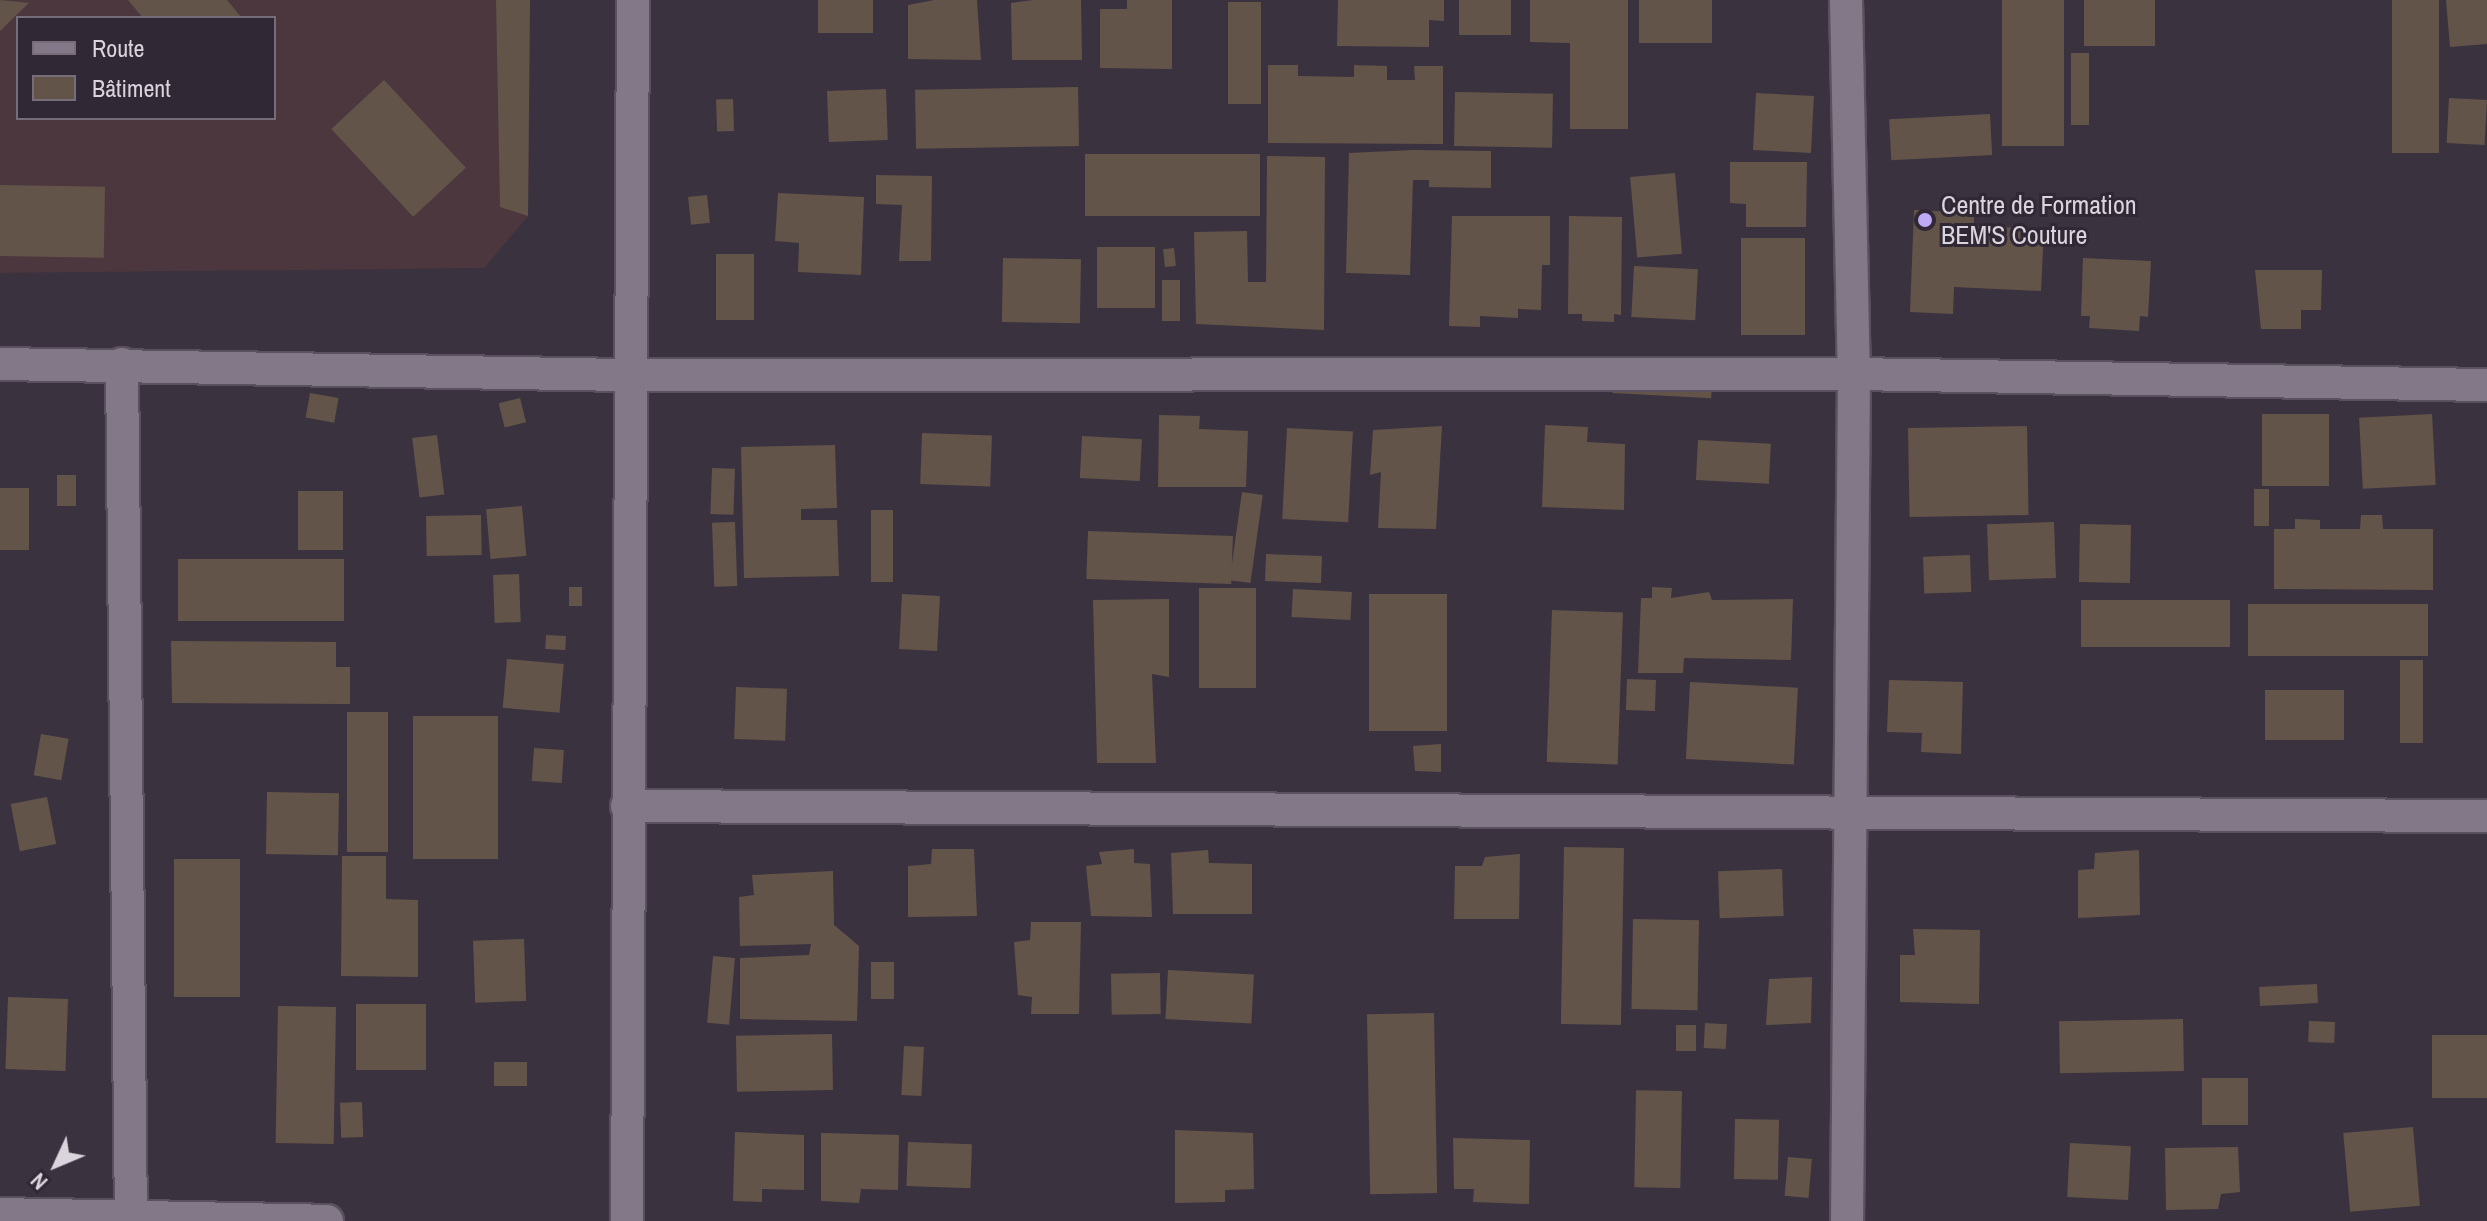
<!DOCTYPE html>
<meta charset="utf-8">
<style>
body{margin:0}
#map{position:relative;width:2487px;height:1221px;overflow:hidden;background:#3b323f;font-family:"Archivo Narrow",sans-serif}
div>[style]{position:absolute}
.education>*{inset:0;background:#4b373d}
.building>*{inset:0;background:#63544a;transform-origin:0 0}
.roads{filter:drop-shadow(2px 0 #59515d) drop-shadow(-2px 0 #59515d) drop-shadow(0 2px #59515d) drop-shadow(0 -2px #59515d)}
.street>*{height:32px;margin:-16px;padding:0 16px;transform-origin:16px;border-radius:16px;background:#837887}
.dots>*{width:22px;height:22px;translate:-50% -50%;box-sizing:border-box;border:4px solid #312835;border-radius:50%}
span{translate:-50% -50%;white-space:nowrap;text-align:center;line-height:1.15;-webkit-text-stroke:6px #312835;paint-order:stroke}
.poi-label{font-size:26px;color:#dad4dc}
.left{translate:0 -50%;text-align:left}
.legend{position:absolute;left:16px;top:16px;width:260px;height:104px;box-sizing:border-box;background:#312835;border:2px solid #756d78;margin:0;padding:10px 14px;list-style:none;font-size:24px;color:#dad4dc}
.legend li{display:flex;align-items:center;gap:16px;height:40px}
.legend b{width:40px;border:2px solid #756d78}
.north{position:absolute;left:16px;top:1125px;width:80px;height:80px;-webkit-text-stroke:6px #312835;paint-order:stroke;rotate:226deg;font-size:22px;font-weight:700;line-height:32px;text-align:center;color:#dad4dc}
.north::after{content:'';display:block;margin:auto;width:28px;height:36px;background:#dad4dc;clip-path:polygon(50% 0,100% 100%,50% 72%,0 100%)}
</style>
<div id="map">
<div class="education">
<i style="clip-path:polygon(evenodd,0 0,530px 0,528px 216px,484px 268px,0 273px,0 0,18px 18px,274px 18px,274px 118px,18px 118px,18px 18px)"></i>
</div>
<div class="building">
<i style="clip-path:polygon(0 0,29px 3px,0 31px)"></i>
<i style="clip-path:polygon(128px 0,227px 0,242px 18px,143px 18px)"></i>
<i style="clip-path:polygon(496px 0,530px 0,528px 216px,500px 207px)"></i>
<i style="left:818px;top:0;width:55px;height:33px"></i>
<i style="clip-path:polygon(934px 0,977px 0,981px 60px,908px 59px,908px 5px)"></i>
<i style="clip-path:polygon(1033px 0,1081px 0,1082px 60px,1012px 60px,1011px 3px)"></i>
<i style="clip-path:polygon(1127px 0,1172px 0,1172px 69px,1100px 68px,1100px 9px,1127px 9px)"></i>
<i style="clip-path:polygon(1338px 0,1444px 0,1444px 21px,1429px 20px,1429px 47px,1337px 46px)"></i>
<i style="left:1459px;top:0;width:52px;height:35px"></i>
<i style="clip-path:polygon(1530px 0,1628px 0,1628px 129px,1570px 129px,1570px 43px,1530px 42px)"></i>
<i style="left:1639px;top:0;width:73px;height:43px"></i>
<i style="left:2002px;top:0;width:62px;height:146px"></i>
<i style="left:2084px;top:0;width:71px;height:46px"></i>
<i style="left:2392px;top:0;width:47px;height:153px"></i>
<i style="clip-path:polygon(2446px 0,2487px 0,2487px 44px,2450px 47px)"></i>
<i style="left:1228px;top:2px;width:33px;height:102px"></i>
<i style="left:2071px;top:53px;width:18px;height:72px"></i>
<i style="clip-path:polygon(1268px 65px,1298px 65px,1298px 76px,1354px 77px,1354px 65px,1387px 66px,1387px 80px,1415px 80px,1414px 66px,1443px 66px,1443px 144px,1268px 143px)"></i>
<i style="left:384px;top:80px;width:120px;height:72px;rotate:47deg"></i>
<i style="left:1078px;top:87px;width:59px;height:163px;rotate:89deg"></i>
<i style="left:886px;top:89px;width:51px;height:59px;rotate:88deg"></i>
<i style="left:1455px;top:92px;width:98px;height:54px;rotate:1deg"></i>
<i style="left:1756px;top:93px;width:58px;height:57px;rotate:3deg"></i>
<i style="left:2449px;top:98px;width:38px;height:45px;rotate:3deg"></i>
<i style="left:733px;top:99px;width:32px;height:17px;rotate:88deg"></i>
<i style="left:1990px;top:114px;width:41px;height:101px;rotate:87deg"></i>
<i style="clip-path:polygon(1413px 150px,1491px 151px,1491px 188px,1429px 187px,1429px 180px,1413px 180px,1410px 275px,1346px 273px,1349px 153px)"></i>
<i style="left:1085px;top:154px;width:175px;height:62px"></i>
<i style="clip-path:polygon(1267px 156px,1325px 157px,1324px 330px,1196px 324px,1194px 232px,1247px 231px,1248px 282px,1266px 282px)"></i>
<i style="clip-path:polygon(1730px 162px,1807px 162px,1806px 227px,1746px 227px,1746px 204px,1730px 203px)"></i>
<i style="left:1675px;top:173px;width:81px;height:45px;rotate:85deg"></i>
<i style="clip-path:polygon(876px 175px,932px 176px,931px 261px,899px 261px,902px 205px,876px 204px)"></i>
<i style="left:0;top:185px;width:105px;height:71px;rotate:1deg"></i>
<i style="clip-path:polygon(778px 193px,864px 197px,861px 275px,798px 272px,799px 243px,775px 241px)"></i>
<i style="left:707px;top:195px;width:28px;height:19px;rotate:84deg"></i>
<i style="clip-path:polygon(1914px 210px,1974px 213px,1974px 226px,2044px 229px,2041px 291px,1954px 287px,1953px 314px,1910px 312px)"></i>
<i style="clip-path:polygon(1452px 216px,1550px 216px,1550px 265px,1542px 265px,1541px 310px,1518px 309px,1518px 318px,1480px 316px,1480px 327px,1449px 326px)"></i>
<i style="clip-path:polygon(1569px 216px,1622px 217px,1621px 315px,1614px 314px,1614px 322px,1582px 321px,1582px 314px,1568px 314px)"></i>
<i style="left:1741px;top:238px;width:64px;height:97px"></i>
<i style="left:1097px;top:247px;width:58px;height:61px"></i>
<i style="left:1174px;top:248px;width:18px;height:11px;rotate:84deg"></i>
<i style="left:716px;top:254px;width:38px;height:66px"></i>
<i style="left:1003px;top:258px;width:78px;height:64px;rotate:1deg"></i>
<i style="clip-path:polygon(2083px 258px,2151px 261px,2148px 317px,2140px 316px,2139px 331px,2089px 328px,2090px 316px,2081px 316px)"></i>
<i style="left:1634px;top:266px;width:64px;height:51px;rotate:3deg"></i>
<i style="clip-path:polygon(2255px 270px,2322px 270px,2321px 310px,2301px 310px,2301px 329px,2261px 329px)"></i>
<i style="left:1162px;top:280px;width:18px;height:41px"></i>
<i style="left:1613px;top:380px;width:99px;height:13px;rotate:3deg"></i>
<i style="left:310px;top:393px;width:29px;height:25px;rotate:10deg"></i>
<i style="left:520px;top:398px;width:25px;height:22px;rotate:76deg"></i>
<i style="left:2262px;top:414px;width:67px;height:72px"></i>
<i style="left:2432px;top:414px;width:71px;height:73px;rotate:87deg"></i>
<i style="clip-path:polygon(1159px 415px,1200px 416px,1199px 429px,1248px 431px,1246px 487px,1158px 487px)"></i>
<i style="clip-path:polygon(1545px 425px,1588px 427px,1587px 442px,1625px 444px,1624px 510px,1542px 507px)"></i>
<i style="clip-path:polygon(1442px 426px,1436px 529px,1378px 528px,1381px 472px,1370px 475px,1373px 430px)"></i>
<i style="left:2027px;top:426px;width:89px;height:119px;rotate:89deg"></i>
<i style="left:1287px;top:428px;width:66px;height:91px;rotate:3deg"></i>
<i style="left:922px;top:433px;width:70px;height:51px;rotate:2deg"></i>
<i style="left:437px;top:435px;width:60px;height:25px;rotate:83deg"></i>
<i style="left:1082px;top:436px;width:60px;height:42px;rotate:3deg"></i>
<i style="left:1698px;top:440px;width:73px;height:40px;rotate:3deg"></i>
<i style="clip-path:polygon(835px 445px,837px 508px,801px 509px,801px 520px,837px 520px,839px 576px,744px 578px,741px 447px)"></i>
<i style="left:712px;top:468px;width:23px;height:46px;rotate:2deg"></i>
<i style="left:57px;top:475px;width:19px;height:31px"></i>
<i style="left:0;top:488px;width:29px;height:62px"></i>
<i style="left:2254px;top:489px;width:15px;height:37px"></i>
<i style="left:298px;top:491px;width:45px;height:59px"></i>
<i style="left:1242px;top:492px;width:21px;height:89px;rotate:8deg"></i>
<i style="left:522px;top:506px;width:50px;height:36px;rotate:85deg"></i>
<i style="left:871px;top:510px;width:22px;height:72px"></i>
<i style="left:481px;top:515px;width:40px;height:55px;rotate:89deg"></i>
<i style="clip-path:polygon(2361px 515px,2382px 515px,2383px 529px,2433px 529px,2433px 590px,2274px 589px,2274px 529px,2295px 529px,2295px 519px,2320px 520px,2320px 529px,2360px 529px)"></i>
<i style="left:735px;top:522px;width:64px;height:23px;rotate:88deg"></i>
<i style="left:2054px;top:522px;width:56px;height:67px;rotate:88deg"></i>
<i style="left:2080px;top:524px;width:51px;height:58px;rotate:1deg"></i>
<i style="left:1088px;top:531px;width:145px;height:48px;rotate:2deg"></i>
<i style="left:1266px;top:554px;width:56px;height:27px;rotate:2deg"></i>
<i style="left:1970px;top:555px;width:37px;height:47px;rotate:88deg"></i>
<i style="left:178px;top:559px;width:166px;height:62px"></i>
<i style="left:519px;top:574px;width:48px;height:26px;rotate:88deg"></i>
<i style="left:569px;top:587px;width:13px;height:19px"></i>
<i style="clip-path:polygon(1652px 587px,1672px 588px,1671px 598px,1709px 592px,1712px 600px,1793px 599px,1791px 660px,1684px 658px,1683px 673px,1638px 673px,1641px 598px,1652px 598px)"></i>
<i style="left:1199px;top:588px;width:57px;height:100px"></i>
<i style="left:1293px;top:589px;width:59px;height:28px;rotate:3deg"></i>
<i style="left:902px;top:594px;width:38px;height:55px;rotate:3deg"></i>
<i style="left:1369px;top:594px;width:78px;height:137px"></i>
<i style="clip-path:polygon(1169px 599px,1169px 677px,1152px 674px,1156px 763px,1097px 763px,1093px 600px)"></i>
<i style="left:2081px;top:600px;width:149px;height:47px"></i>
<i style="left:2248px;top:604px;width:180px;height:52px"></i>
<i style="left:1552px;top:610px;width:71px;height:152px;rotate:2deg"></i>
<i style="left:546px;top:635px;width:20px;height:14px;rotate:3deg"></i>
<i style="clip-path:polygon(171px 641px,336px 642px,336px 667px,350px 667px,350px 704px,172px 703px)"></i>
<i style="left:507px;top:659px;width:57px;height:49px;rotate:5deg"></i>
<i style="left:2400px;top:660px;width:23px;height:83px"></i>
<i style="left:1627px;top:679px;width:29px;height:31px;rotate:2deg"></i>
<i style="clip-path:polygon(1889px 680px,1963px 682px,1961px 754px,1921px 752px,1922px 733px,1887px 732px)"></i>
<i style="left:1690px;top:682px;width:108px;height:77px;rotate:3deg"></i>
<i style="left:736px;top:687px;width:51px;height:52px;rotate:2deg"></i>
<i style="left:2265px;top:690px;width:79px;height:50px"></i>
<i style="left:347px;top:712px;width:41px;height:140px"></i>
<i style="left:413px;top:716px;width:85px;height:143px"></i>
<i style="left:41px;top:734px;width:28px;height:42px;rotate:10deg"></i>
<i style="clip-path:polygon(1441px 744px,1441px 772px,1415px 771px,1413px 746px)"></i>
<i style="left:534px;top:748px;width:30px;height:33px;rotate:4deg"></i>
<i style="left:267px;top:792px;width:72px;height:62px;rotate:1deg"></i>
<i style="left:47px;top:797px;width:48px;height:37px;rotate:79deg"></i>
<i style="left:1564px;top:847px;width:60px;height:177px;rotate:1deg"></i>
<i style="clip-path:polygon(932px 849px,974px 849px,977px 916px,908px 917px,908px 866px,931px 864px)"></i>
<i style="clip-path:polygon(1134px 849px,1134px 863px,1150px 864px,1152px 917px,1091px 916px,1086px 866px,1102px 864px,1099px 852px)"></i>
<i style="clip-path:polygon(1208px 850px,1209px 863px,1252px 864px,1252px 914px,1173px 914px,1171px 853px)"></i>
<i style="clip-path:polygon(2139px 850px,2140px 915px,2078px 918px,2078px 870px,2094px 869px,2095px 853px)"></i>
<i style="clip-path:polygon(1520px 854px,1519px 919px,1454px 919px,1455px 866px,1482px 866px,1485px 857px)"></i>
<i style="clip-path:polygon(342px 856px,386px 856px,386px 899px,418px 900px,418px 977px,341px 976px)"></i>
<i style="left:174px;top:859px;width:66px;height:138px"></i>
<i style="left:1782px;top:869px;width:47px;height:64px;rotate:88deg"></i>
<i style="clip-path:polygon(833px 871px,834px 925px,859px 946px,857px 1021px,740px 1019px,740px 958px,809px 955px,811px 944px,740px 946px,739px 897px,754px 895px,752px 875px)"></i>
<i style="left:1633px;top:919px;width:66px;height:90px;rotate:1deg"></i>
<i style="clip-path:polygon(1031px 922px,1081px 922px,1079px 1014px,1031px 1014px,1032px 997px,1018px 995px,1014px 942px,1030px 940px)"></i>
<i style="clip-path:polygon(1913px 929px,1980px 930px,1979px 1004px,1900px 1002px,1900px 955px,1915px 955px)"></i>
<i style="left:524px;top:939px;width:62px;height:51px;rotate:88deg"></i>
<i style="left:713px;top:956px;width:22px;height:67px;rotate:5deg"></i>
<i style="left:871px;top:962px;width:23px;height:37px"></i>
<i style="left:1168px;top:970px;width:86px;height:49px;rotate:3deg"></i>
<i style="left:1160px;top:973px;width:41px;height:49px;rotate:89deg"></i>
<i style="clip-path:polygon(1812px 977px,1811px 1023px,1766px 1025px,1769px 979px)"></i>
<i style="left:2317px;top:984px;width:19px;height:58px;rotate:87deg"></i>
<i style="left:8px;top:997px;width:60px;height:72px;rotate:2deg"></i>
<i style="left:356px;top:1004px;width:70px;height:66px"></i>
<i style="left:278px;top:1006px;width:58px;height:137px;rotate:1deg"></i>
<i style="left:1434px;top:1013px;width:180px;height:67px;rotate:89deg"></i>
<i style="left:2183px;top:1019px;width:52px;height:124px;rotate:89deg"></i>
<i style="left:2309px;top:1021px;width:26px;height:21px;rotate:2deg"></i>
<i style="left:1705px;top:1023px;width:22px;height:25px;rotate:3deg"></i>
<i style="left:1676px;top:1025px;width:20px;height:26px"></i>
<i style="left:832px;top:1034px;width:56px;height:96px;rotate:89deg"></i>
<i style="left:2432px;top:1035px;width:55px;height:63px"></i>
<i style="left:904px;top:1046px;width:20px;height:49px;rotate:3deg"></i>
<i style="left:494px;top:1062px;width:33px;height:24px"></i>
<i style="left:2248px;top:1078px;width:47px;height:46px;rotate:90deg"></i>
<i style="left:1682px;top:1091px;width:97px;height:46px;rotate:91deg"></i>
<i style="left:362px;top:1102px;width:35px;height:22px;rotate:88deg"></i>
<i style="left:1735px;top:1119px;width:44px;height:60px;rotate:1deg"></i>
<i style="left:2413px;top:1127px;width:79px;height:70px;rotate:85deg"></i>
<i style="clip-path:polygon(1175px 1130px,1253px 1133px,1254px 1189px,1225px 1190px,1225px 1202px,1175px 1203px)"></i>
<i style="clip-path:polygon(735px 1132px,804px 1135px,804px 1190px,762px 1189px,762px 1202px,733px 1201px)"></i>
<i style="clip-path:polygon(821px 1133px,899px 1135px,898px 1190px,861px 1189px,859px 1203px,821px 1201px)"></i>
<i style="clip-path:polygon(1453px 1138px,1530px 1140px,1529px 1204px,1473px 1202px,1474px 1189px,1454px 1189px)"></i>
<i style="left:908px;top:1142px;width:64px;height:44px;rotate:2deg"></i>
<i style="left:2070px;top:1143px;width:61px;height:54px;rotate:3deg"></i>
<i style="clip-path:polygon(2238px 1147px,2240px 1192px,2221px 1194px,2218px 1209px,2166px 1210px,2165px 1148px)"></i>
<i style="left:1788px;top:1157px;width:24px;height:39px;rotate:5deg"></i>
</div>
<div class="roads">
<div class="street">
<i style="left:1846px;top:0;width:374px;rotate:88.8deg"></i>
<i style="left:1854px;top:374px;width:847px;rotate:90.47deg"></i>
<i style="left:0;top:364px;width:627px;rotate:1.01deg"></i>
<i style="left:627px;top:375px;width:1227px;rotate:-0.05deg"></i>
<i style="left:1854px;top:374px;width:633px;rotate:1deg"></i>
<i style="left:122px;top:364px;width:857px;rotate:89.4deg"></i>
<i style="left:627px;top:806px;width:1860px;rotate:0.31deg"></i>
<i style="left:0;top:1214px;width:327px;rotate:1.2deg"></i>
<i style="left:627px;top:1221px;width:1221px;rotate:-89.72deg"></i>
</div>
</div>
<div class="dots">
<i style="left:1925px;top:220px;background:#bda9f5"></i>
</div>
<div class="poi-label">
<span class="left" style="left:1941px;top:220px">Centre de Formation<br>BEM'S Couture</span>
</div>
<ul class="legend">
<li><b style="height:10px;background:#837887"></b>Route</li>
<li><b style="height:22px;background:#63544a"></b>Bâtiment</li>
</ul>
<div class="north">N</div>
</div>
